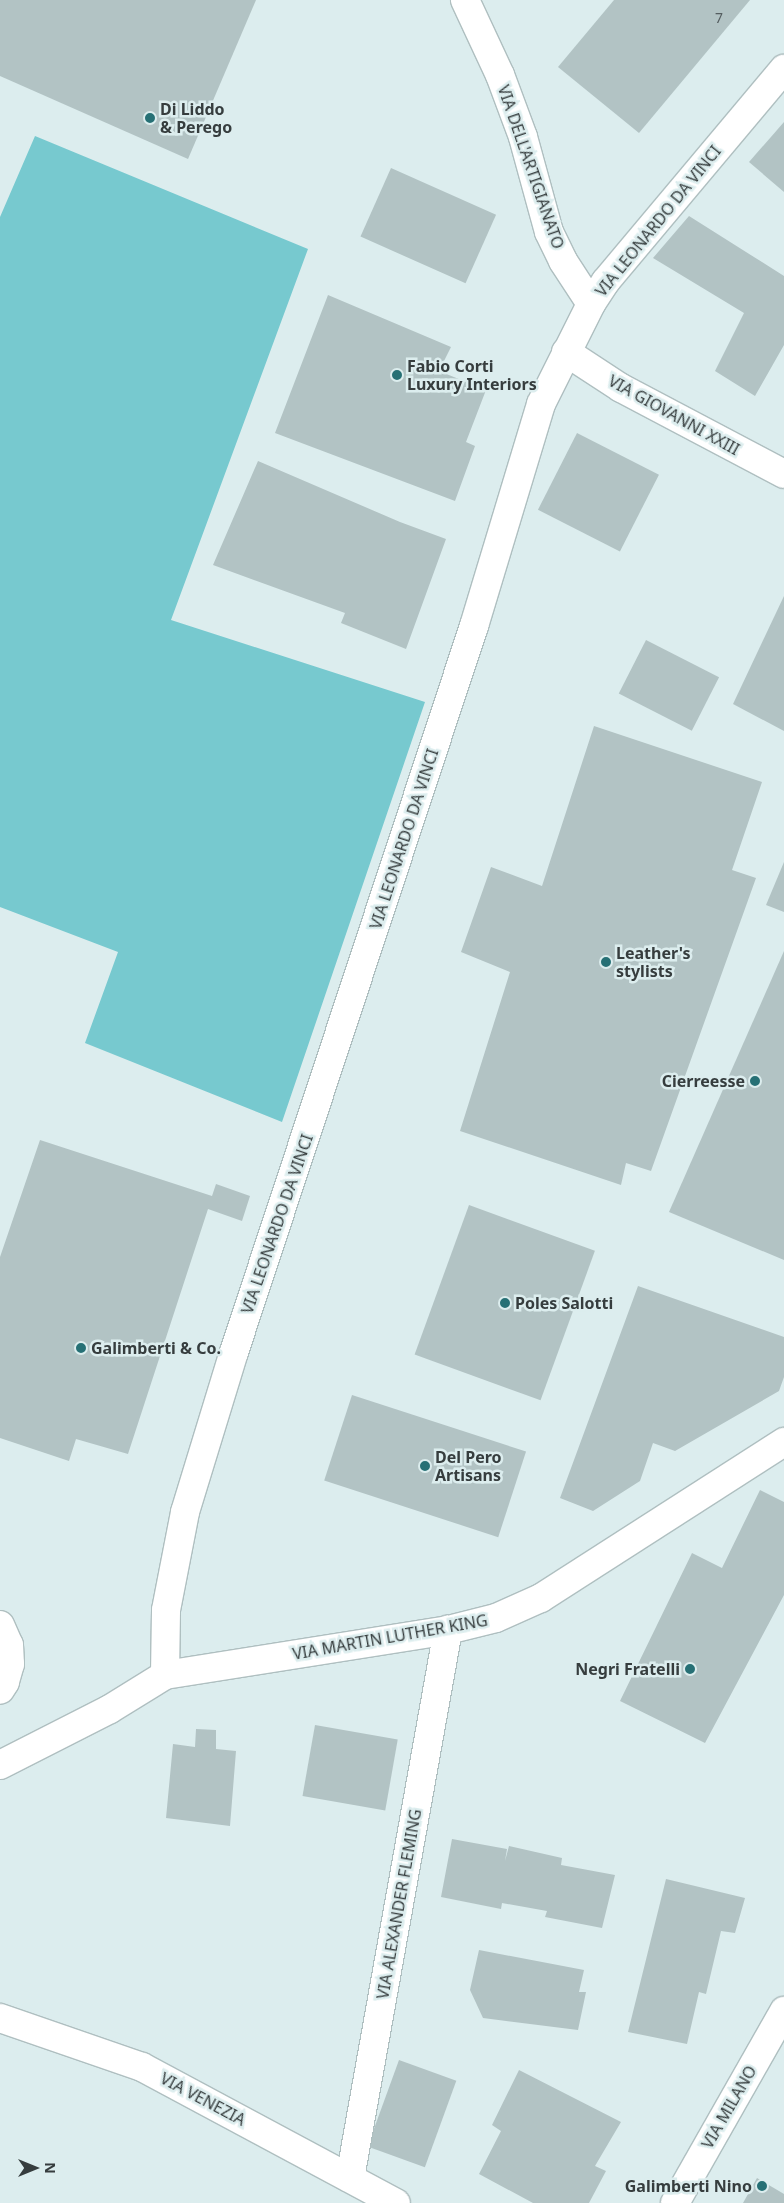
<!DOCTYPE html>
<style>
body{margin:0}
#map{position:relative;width:784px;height:2203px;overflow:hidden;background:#dcedee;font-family:"Noto Sans",sans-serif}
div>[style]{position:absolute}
.green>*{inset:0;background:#77c9cf}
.building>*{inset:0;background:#b2c3c4;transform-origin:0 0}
.roads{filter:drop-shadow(1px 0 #afbfc0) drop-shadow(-1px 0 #afbfc0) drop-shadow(0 1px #afbfc0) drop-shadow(0 -1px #afbfc0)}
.street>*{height:28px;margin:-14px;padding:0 14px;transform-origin:14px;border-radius:14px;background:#fff}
.secondary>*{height:28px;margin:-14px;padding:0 14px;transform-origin:14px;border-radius:14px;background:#fff}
.dots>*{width:14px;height:14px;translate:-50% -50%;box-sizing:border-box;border:2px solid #dcedee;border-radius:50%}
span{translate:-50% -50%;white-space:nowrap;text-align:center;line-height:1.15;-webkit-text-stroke:5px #dcedee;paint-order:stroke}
.number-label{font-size:14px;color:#555e60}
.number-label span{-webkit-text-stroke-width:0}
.poi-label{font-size:16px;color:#363d3e;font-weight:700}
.left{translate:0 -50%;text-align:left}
.right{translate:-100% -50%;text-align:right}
.street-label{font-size:16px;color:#363d3e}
.north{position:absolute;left:10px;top:2143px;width:50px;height:50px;-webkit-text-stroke:4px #dcedee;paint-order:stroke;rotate:90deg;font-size:14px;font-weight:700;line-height:20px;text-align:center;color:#363d3e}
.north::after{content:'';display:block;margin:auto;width:18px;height:22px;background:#363d3e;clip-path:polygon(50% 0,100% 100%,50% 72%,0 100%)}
</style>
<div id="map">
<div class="green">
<i style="clip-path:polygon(35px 136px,308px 249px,171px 620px,425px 702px,282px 1122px,85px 1043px,118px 952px,0 907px,0 217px)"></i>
</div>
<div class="building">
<i style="clip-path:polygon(0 0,256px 0,188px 159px,0 76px)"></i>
<i style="clip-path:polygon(614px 0,750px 0,639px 133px,558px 67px)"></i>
<i style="clip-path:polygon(784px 122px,784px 192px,749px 162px)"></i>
<i style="left:391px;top:168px;width:115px;height:75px;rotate:24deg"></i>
<i style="clip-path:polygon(689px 216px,784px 276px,784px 345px,755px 396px,715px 371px,744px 313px,653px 258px)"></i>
<i style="clip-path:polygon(328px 295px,451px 347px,439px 371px,486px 390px,466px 442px,475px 446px,455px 501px,275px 433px)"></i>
<i style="left:577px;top:433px;width:92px;height:86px;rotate:27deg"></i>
<i style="clip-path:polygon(258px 461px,400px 522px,446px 539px,406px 649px,341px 623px,345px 613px,213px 565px)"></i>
<i style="clip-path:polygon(784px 596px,784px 731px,733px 704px)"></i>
<i style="left:646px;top:640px;width:82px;height:60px;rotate:27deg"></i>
<i style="clip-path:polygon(594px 726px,762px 782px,732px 870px,756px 878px,651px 1171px,626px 1163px,621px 1185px,460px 1131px,510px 972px,461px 952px,491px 867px,542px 886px)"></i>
<i style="clip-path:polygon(784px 862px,784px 912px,766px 905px)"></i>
<i style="clip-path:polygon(784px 951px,784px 1260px,669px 1212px)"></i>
<i style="clip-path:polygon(40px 1140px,212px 1196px,216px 1184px,250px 1196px,242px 1221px,208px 1209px,128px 1454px,76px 1439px,69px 1461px,0 1438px,0 1257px)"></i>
<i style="left:469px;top:1205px;width:134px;height:159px;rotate:20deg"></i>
<i style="clip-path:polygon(638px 1286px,784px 1337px,784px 1377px,779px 1391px,675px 1451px,653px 1443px,640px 1481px,593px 1511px,560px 1498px)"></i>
<i style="left:352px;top:1395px;width:183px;height:90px;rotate:18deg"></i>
<i style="clip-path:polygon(760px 1490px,784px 1502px,784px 1595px,705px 1743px,620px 1701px,692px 1553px,722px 1568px)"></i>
<i style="left:315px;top:1725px;width:84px;height:72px;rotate:10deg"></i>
<i style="clip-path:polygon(196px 1729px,216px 1730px,216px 1749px,236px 1751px,230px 1826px,166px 1818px,173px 1744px,195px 1747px)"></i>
<i style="clip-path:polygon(452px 1839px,507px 1849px,505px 1861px,509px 1846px,562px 1858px,561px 1865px,615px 1875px,602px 1928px,545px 1917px,547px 1911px,502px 1903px,501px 1909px,441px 1897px)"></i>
<i style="clip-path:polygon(666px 1879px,745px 1898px,735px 1933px,721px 1931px,706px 1994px,699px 1992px,687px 2044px,628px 2032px)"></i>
<i style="clip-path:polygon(479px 1950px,584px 1970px,579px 1992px,586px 1992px,578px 2030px,483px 2018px,470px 1990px)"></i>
<i style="left:399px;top:2060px;width:61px;height:92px;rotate:20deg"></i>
<i style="clip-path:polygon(519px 2070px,621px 2122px,595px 2166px,606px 2171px,589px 2203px,533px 2203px,479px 2174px,501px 2131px,492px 2125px)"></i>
<i style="clip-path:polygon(757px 2178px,784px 2194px,784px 2203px,743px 2203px)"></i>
</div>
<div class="roads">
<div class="street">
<i style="left:465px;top:0;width:83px;rotate:65deg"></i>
<i style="left:500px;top:75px;width:66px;rotate:69.6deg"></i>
<i style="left:523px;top:137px;width:98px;rotate:74.7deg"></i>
<i style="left:549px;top:232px;width:32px;rotate:64deg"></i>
<i style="left:563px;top:261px;width:51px;rotate:56.9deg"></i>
<i style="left:566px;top:352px;width:66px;rotate:33.2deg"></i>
<i style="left:621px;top:388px;width:184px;rotate:27.8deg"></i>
<i style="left:0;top:1625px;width:22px;rotate:66deg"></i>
<i style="left:9px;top:1645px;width:19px;rotate:87deg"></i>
<i style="left:10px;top:1664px;width:19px;rotate:106deg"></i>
<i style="left:5px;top:1682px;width:9px;rotate:122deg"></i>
<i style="left:165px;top:1675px;width:65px;rotate:-89.1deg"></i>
<i style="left:166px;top:1610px;width:100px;rotate:-79deg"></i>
<i style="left:185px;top:1512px;width:167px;rotate:-73deg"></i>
<i style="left:234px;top:1352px;width:765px;rotate:-71.71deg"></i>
<i style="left:474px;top:626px;width:232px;rotate:-73.2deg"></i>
<i style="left:541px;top:404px;width:112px;rotate:-63.4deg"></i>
<i style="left:591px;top:304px;width:27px;rotate:-57deg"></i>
<i style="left:606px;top:281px;width:277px;rotate:-50deg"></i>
<i style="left:0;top:1765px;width:123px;rotate:-27deg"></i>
<i style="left:110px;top:1709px;width:65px;rotate:-31.7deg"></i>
<i style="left:165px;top:1675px;width:287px;rotate:-9deg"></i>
<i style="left:448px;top:1630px;width:49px;rotate:-14deg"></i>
<i style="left:496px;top:1618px;width:49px;rotate:-24deg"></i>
<i style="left:541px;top:1598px;width:289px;rotate:-32.7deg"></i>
<i style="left:0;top:2018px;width:150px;rotate:19deg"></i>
<i style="left:142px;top:2067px;width:288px;rotate:28.2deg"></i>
<i style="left:350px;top:2178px;width:557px;rotate:-79.86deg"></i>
</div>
<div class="secondary">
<i style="left:675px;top:2203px;width:221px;rotate:-60.4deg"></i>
</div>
</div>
<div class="dots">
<i style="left:150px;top:118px;background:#267075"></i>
<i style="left:397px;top:375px;background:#267075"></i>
<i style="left:606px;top:962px;background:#267075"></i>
<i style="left:755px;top:1081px;background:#267075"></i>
<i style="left:505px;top:1303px;background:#267075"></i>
<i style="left:81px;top:1348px;background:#267075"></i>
<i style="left:425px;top:1466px;background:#267075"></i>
<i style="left:690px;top:1669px;background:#267075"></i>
<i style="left:762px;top:2186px;background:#267075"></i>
</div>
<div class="number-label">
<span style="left:719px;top:18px">7</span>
</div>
<div class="poi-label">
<span class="left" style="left:160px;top:118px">Di Liddo<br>&amp; Perego</span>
<span class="left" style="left:407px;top:375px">Fabio Corti<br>Luxury Interiors</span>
<span class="left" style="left:616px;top:962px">Leather's<br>stylists</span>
<span class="right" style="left:745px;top:1081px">Cierreesse</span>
<span class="left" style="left:515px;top:1303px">Poles Salotti</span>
<span class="left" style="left:91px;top:1348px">Galimberti &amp; Co.</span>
<span class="left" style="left:435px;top:1466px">Del Pero<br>Artisans</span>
<span class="right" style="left:680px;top:1669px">Negri Fratelli</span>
<span class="right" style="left:752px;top:2186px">Galimberti Nino</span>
</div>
<div class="street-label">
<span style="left:531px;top:167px;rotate:71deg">VIA DELL'ARTIGIANATO</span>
<span style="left:658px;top:221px;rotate:-51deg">VIA LEONARDO DA VINCI</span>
<span style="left:674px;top:415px;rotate:29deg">VIA GIOVANNI XXIII</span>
<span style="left:404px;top:839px;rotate:-72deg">VIA LEONARDO DA VINCI</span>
<span style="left:277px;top:1224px;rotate:-71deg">VIA LEONARDO DA VINCI</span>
<span style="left:390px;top:1637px;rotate:-10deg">VIA MARTIN LUTHER KING</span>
<span style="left:399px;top:1904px;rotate:-80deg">VIA ALEXANDER FLEMING</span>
<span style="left:203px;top:2099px;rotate:28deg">VIA VENEZIA</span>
<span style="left:729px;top:2107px;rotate:-60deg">VIA MILANO</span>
</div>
<div class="north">N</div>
</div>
